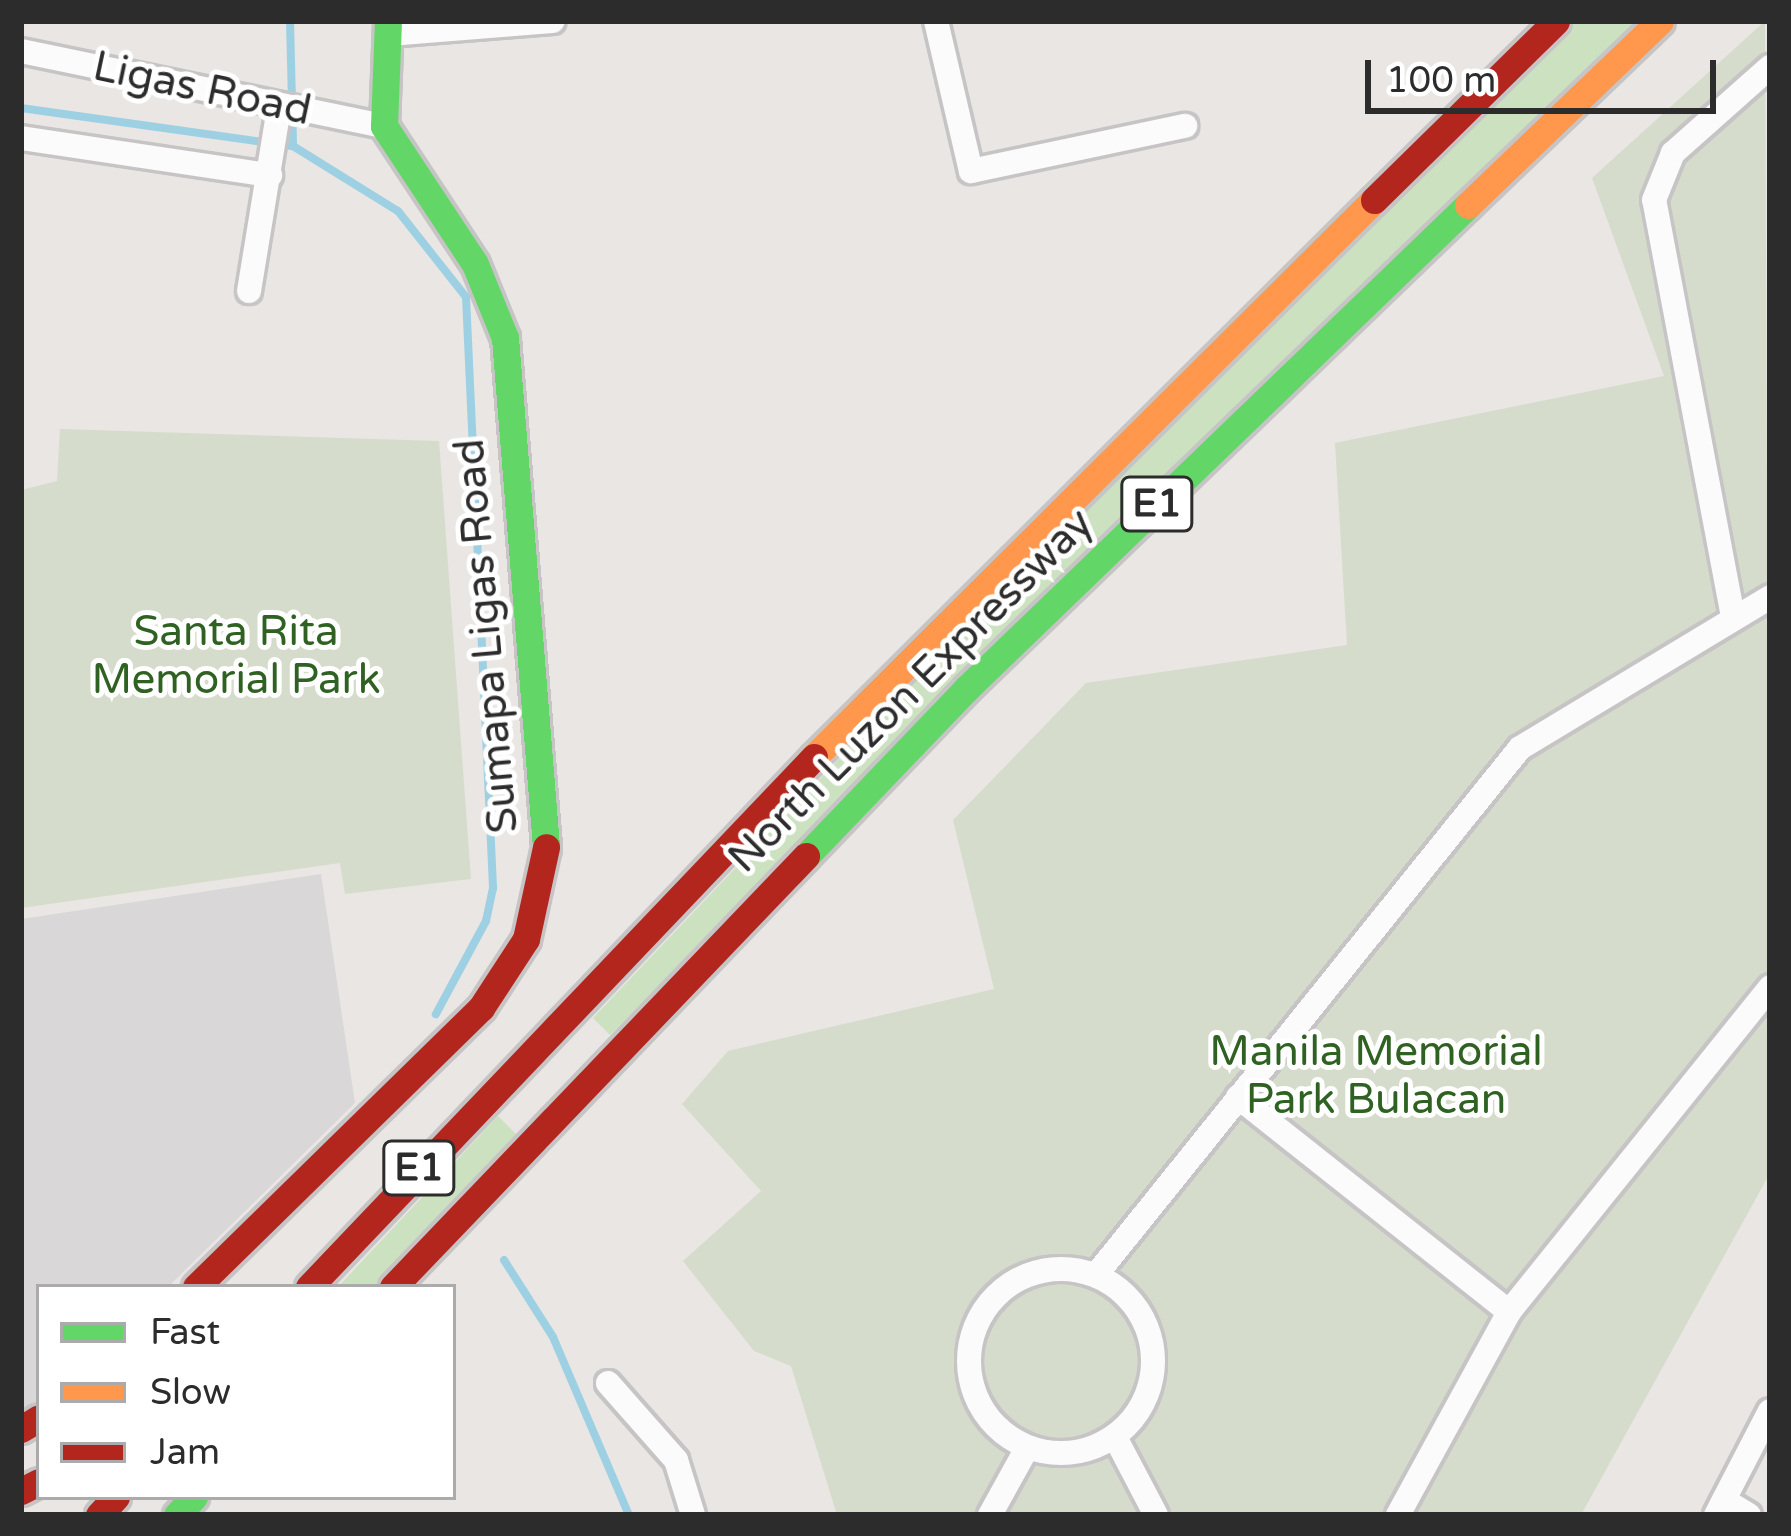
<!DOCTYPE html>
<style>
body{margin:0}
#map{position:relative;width:1791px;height:1536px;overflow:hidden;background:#e9e6e3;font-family:"Varela Round",sans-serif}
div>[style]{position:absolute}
.industrial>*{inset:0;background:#dad7d9}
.green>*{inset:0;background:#cce1bf}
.cemetery>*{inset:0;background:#d6dccc}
.stream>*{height:8px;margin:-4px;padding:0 4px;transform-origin:4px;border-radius:4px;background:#9ed0e3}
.roads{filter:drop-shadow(3px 0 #c6c4c5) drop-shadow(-3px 0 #c6c4c5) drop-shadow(0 3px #c6c4c5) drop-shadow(0 -3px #c6c4c5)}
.street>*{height:24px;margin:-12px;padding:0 12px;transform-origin:12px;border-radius:12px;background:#fcfbfb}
.street>.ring{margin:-12px;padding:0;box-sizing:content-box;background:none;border:24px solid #fcfbfb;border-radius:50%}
.fast>*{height:27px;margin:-13.5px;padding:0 13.5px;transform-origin:13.5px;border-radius:13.5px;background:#63d668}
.slow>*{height:27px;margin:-13.5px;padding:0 13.5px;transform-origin:13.5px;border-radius:13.5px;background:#ff974d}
.jam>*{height:27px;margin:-13.5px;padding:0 13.5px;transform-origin:13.5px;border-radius:13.5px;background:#b3261e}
span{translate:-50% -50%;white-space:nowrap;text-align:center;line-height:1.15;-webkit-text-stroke:10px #fff;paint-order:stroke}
.shield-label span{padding:3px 9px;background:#fff;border:3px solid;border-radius:9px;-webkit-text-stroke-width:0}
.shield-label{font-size:39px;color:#2c2c2c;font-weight:700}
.street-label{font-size:42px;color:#2c2c2c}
.park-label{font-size:42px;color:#2f6222}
.frame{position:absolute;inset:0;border:24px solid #2c2c2c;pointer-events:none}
.legend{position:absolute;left:36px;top:1284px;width:420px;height:216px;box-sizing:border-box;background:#fff;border:3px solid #ababab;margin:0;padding:15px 21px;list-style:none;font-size:36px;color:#2c2c2c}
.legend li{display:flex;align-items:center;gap:24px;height:60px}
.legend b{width:60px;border:3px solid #ababab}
.scale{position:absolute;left:1365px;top:60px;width:351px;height:54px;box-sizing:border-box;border:6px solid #2c2c2c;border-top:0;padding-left:15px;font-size:36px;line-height:42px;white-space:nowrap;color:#2c2c2c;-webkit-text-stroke:9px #fff;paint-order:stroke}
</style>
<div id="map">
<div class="industrial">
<i style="clip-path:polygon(321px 874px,355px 1103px,168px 1287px,39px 1287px,39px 1406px,21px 1416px,21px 919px)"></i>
</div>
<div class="green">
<i style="clip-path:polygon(1576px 21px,1637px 21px,610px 1035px,593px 1018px,1062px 524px)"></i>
<i style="clip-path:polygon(498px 1116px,518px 1136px,375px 1287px,338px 1287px)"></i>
</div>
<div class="cemetery">
<i style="clip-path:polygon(1765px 21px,1770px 1173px,1581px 1515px,837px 1515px,791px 1366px,754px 1351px,683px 1261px,761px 1191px,682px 1104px,728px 1051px,994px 989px,953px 820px,1086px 683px,1347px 645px,1335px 443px,1664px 376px,1592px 178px)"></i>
<i style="clip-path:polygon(60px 429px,439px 441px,471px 879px,345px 894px,340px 863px,21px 908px,21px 490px,57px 481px)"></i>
</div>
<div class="stream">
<i style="left:290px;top:21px;width:125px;rotate:88.6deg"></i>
<i style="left:21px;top:108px;width:275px;rotate:8deg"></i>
<i style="left:293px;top:146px;width:123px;rotate:31.8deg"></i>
<i style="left:398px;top:211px;width:110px;rotate:51.7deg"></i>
<i style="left:466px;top:297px;width:592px;rotate:87.38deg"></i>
<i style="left:493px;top:888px;width:34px;rotate:102deg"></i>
<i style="left:486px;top:921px;width:106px;rotate:118.3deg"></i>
<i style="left:504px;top:1260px;width:91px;rotate:57.5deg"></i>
<i style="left:553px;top:1337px;width:194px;rotate:66.9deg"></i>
</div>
<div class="roads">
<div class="street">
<i style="left:936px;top:21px;width:154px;rotate:76.9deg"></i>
<i style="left:971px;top:171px;width:219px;rotate:-11.9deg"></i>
<i style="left:388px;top:34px;width:165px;rotate:-4.5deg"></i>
<i style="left:21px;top:51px;width:371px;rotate:11.7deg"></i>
<i style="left:21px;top:138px;width:252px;rotate:8.5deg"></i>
<i style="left:249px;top:291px;width:186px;rotate:-80.7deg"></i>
<i style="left:1733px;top:617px;width:424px;rotate:-100.7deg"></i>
<i style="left:1654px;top:200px;width:51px;rotate:-68deg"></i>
<i style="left:1673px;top:153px;width:130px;rotate:-41.6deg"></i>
<i style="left:1238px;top:1097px;width:346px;rotate:38.4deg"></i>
<i class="ring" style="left:969px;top:1269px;width:160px;height:160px"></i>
<i style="left:1096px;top:1275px;width:676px;rotate:-51.18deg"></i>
<i style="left:1520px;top:748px;width:292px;rotate:-31.1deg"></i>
<i style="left:608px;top:1383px;width:103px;rotate:48.6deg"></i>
<i style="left:676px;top:1460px;width:58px;rotate:72.8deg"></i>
<i style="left:1115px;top:1437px;width:88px;rotate:62.3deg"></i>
<i style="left:1724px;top:1500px;width:29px;rotate:31deg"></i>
<i style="left:990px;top:1515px;width:77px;rotate:-61.1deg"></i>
<i style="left:1398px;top:1515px;width:231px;rotate:-61.3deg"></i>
<i style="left:1509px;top:1312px;width:417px;rotate:-51.2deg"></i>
<i style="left:1716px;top:1515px;width:117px;rotate:-62.6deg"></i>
</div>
<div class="fast">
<i style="left:388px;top:21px;width:105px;rotate:92.2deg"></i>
<i style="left:384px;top:126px;width:165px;rotate:56.6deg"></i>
<i style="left:475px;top:264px;width:80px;rotate:67.9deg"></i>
<i style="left:505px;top:338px;width:511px;rotate:85.39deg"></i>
<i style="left:806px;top:856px;width:231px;rotate:-46.2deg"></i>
<i style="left:966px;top:689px;width:697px;rotate:-43.95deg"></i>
<i style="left:177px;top:1515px;width:25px;rotate:-47deg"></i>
</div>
<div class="slow">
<i style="left:1468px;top:205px;width:266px;rotate:-43.8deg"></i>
<i style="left:814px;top:757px;width:790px;rotate:-44.85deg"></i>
</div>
<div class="jam">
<i style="left:1374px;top:200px;width:255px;rotate:-44.5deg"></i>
<i style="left:196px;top:1287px;width:399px;rotate:-44.4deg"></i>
<i style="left:481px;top:1008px;width:82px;rotate:-56.9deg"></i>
<i style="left:526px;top:939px;width:94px;rotate:-77.7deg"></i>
<i style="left:309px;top:1287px;width:732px;rotate:-46.38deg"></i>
<i style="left:393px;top:1287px;width:597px;rotate:-46.22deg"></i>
<i style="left:21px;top:1429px;width:21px;rotate:-31deg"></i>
<i style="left:21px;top:1491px;width:20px;rotate:-27deg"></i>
<i style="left:99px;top:1515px;width:25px;rotate:-47deg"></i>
</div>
</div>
<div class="shield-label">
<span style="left:1157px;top:504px">E1</span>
<span style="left:419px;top:1168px">E1</span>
</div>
<div class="street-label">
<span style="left:202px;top:89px;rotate:12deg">Ligas Road</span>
<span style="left:487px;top:636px;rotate:-95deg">Sumapa Ligas Road</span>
<span style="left:911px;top:691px;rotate:-45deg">North Luzon Expressway</span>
</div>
<div class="park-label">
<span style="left:236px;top:656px">Santa Rita<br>Memorial Park</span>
<span style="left:1376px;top:1076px">Manila Memorial<br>Park Bulacan</span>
</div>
<div class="frame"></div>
<ul class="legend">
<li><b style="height:15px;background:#63d668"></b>Fast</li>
<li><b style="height:15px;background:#ff974d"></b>Slow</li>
<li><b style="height:15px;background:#b3261e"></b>Jam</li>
</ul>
<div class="scale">100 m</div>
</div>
